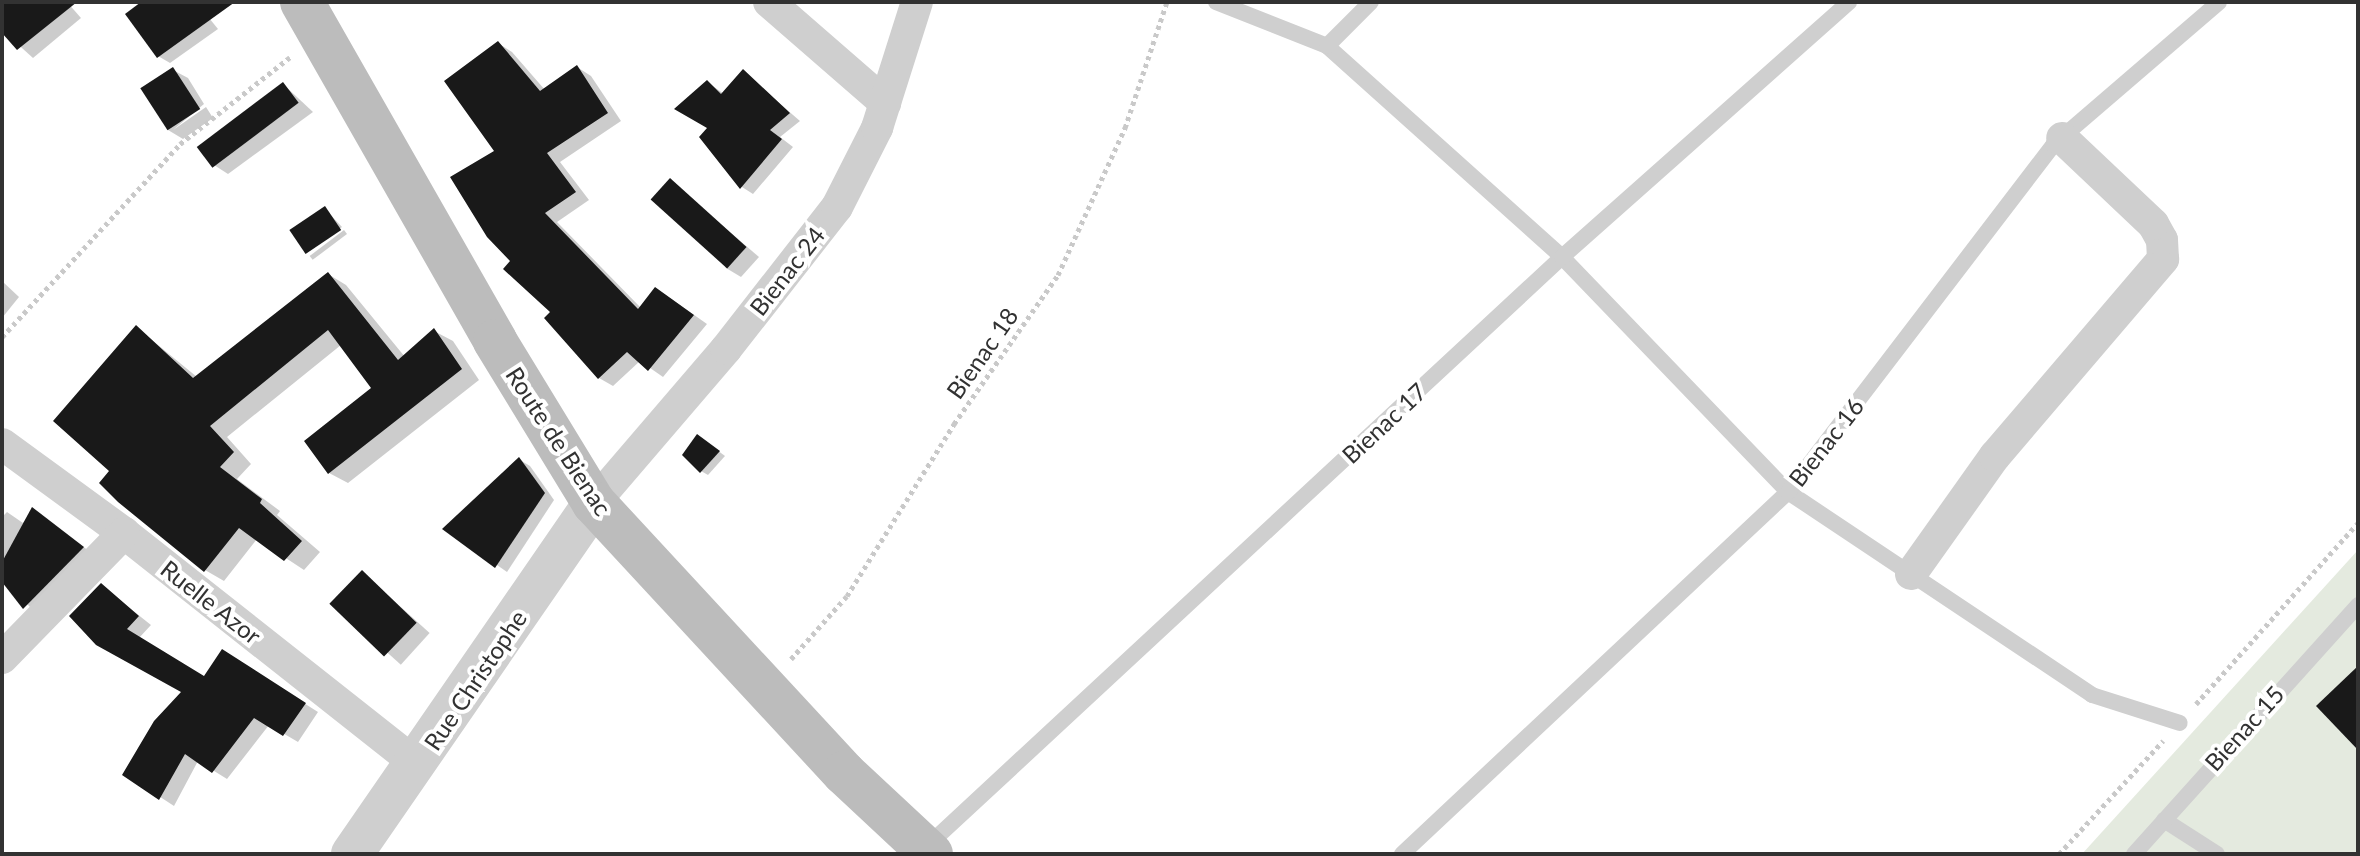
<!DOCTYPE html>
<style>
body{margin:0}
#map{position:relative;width:2360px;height:856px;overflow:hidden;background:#fff;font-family:Lato,sans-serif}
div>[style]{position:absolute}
.green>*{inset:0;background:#e4eadf}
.shadow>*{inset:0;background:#0003;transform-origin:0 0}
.building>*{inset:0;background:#191919;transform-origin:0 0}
.path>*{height:5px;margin-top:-2.5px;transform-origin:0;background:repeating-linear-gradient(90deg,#c9c9c9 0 4px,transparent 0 8px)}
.service>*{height:16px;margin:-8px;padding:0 8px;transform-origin:8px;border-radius:8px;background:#cfcfcf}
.minor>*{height:32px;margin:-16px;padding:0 16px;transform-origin:16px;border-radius:16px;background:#cfcfcf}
.tertiary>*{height:42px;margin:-21px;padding:0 21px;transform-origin:21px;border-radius:21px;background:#cfcfcf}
.secondary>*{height:44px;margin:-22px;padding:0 22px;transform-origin:22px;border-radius:22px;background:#bcbcbc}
span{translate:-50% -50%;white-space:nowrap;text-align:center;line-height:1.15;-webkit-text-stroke:8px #fff;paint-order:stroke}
.street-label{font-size:24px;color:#323232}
.frame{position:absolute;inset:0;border:4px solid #323232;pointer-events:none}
</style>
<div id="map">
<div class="green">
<i style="clip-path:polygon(2358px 550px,2358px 854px,2082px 854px)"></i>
</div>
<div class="shadow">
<i style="clip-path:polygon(18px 2px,67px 2px,81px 18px,33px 58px,2px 30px,2px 14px)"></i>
<i style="clip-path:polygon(144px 2px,196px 2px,218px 29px,170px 63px,158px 56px)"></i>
<i style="clip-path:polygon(498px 43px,512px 52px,545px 90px,577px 67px,591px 76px,621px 121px,560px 162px,589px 200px,557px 222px,641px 308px,670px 298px,707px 324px,663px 377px,640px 361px,613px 386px,599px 378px,513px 261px,497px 152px)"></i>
<i style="clip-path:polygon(173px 70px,188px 78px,204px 104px,173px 130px,206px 107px,213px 118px,183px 139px,168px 130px)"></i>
<i style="clip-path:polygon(743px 72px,800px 121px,780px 137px,793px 147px,753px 194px,742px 187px,702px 137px,710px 128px,707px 82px,724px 94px)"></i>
<i style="clip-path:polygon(283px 84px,313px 112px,228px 174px,214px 165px)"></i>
<i style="clip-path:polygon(670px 181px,759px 257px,741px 277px,726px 268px)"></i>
<i style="clip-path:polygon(325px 209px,342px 227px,308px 252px)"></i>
<i style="left:344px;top:230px;width:5px;height:43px;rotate:53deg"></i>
<i style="clip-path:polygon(328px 274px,346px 285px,405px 357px,434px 331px,453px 341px,479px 380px,348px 483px,329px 473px,373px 388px,341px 345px,227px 437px,251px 464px,237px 479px,280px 511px,277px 515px,320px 552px,304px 570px,257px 539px,224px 581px,205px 570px,112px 470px,136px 327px,197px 377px)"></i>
<i style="clip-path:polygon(2px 281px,19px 297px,2px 318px)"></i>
<i style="clip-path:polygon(705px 441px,725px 456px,708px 475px,701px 471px)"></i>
<i style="clip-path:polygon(520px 460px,530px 466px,554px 500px,507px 572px,445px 529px)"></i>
<i style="clip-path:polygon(32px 510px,96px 556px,38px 615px,2px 579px,2px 517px,7px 512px,23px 523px)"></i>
<i style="left:362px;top:572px;width:91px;height:43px;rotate:42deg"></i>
<i style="clip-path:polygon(102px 586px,151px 625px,139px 638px,205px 678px,236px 660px,318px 712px,298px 742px,269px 725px,227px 779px,198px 761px,174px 806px,125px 774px,184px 692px,98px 643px)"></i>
</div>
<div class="building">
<i style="clip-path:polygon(2px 2px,77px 2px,17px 50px,2px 33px)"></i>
<i style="clip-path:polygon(141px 2px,235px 2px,157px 58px,125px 14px)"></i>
<i style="clip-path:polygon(498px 41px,540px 91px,577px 65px,608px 113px,547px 153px,576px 192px,545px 213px,638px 309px,655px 287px,694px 315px,648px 371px,627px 352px,598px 379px,544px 318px,550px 312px,503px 269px,510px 261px,487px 237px,450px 177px,494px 151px,444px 81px)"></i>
<i style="left:173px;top:67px;width:50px;height:39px;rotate:57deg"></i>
<i style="clip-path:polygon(743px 69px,790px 113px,770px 130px,782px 139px,740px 189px,699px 137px,707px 128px,674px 109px,707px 80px,721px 94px)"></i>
<i style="left:283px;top:82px;width:26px;height:108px;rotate:53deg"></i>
<i style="left:670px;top:178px;width:103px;height:29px;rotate:42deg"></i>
<i style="left:325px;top:206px;width:29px;height:43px;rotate:56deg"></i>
<i style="clip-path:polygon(328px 272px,398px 360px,434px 328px,462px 369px,328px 474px,304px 441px,371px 388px,328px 330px,210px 426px,234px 452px,220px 467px,262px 499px,260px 503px,302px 541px,284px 561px,239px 528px,204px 572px,118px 502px,99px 483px,109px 471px,53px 421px,136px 325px,193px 378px)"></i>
<i style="clip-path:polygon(697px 434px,720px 451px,700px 473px,682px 455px)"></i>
<i style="clip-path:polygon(519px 457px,545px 493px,495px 568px,442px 529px)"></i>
<i style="clip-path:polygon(32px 507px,84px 547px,23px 609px,2px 582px,2px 562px)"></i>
<i style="left:362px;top:570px;width:76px;height:47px;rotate:44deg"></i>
<i style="clip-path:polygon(101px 583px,139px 616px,127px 629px,204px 676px,222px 649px,306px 703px,283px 736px,254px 718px,212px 773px,185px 754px,159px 800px,122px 775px,154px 721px,181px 692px,96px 645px,69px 616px)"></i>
<i style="clip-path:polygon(2358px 666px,2358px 750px,2316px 706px)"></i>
</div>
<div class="path">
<i style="left:2px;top:337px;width:263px;rotate:-47.3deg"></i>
<i style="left:180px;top:144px;width:140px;rotate:-38.3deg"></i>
<i style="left:791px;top:659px;width:84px;rotate:-48.4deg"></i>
<i style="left:847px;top:596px;width:203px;rotate:-58.1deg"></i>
<i style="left:954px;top:424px;width:182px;rotate:-55.1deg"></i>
<i style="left:1058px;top:275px;width:162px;rotate:-65.5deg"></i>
<i style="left:1125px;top:128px;width:133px;rotate:-71.6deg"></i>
<i style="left:2196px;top:704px;width:243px;rotate:-48.2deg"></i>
<i style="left:2059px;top:854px;width:154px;rotate:-47.4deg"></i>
</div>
<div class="service">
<i style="left:1216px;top:2px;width:119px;rotate:21.6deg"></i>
<i style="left:1327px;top:46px;width:316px;rotate:41.9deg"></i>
<i style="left:1562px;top:257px;width:326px;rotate:46.1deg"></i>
<i style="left:1788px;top:492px;width:366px;rotate:33.7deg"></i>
<i style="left:2092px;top:695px;width:92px;rotate:17.7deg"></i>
<i style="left:1327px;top:46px;width:62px;rotate:-45deg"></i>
<i style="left:2164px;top:820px;width:63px;rotate:32.7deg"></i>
<i style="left:925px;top:848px;width:869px;rotate:-42.85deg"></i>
<i style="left:1562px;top:257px;width:384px;rotate:-41.6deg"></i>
<i style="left:1402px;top:854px;width:529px;rotate:-43.16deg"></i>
<i style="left:1788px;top:492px;width:437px;rotate:-52.6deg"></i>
<i style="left:2053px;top:145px;width:219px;rotate:-40.7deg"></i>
<i style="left:2134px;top:854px;width:335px;rotate:-48deg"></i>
</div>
<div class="minor">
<i style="left:769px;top:2px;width:154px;rotate:41deg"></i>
<i style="left:2px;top:444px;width:151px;rotate:36.1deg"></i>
<i style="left:124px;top:533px;width:373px;rotate:38.3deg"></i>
<i style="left:594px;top:503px;width:203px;rotate:-49.4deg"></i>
<i style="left:726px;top:349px;width:180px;rotate:-52deg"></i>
<i style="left:837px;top:207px;width:89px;rotate:-63.1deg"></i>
<i style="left:877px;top:128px;width:132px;rotate:-72.4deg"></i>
<i style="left:1911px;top:574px;width:145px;rotate:-54.6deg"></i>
<i style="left:1995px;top:456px;width:259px;rotate:-49.5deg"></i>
<i style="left:2163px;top:259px;width:19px;rotate:-93deg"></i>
<i style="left:2162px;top:240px;width:18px;rotate:-119deg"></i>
<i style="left:2153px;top:224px;width:125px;rotate:-136.6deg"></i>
<i style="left:2px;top:658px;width:175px;rotate:-45.7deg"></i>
</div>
<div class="tertiary">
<i style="left:352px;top:854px;width:426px;rotate:-55.4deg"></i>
</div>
<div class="secondary">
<i style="left:302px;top:2px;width:390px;rotate:60.3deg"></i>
<i style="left:495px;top:341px;width:190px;rotate:58.6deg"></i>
<i style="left:594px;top:503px;width:368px;rotate:47.2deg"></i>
<i style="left:844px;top:773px;width:119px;rotate:43deg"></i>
</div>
<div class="street-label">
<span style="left:787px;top:271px;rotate:-52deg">Bienac 24</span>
<span style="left:982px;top:353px;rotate:-55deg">Bienac 18</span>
<span style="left:1384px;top:423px;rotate:-43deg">Bienac 17</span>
<span style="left:559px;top:441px;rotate:57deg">Route de Bienac</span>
<span style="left:1826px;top:442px;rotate:-52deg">Bienac 16</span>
<span style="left:211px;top:602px;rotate:38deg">Ruelle Azor</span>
<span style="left:475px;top:680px;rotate:-56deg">Rue Christophe</span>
<span style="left:2244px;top:728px;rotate:-48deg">Bienac 15</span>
</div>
<div class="frame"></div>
</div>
